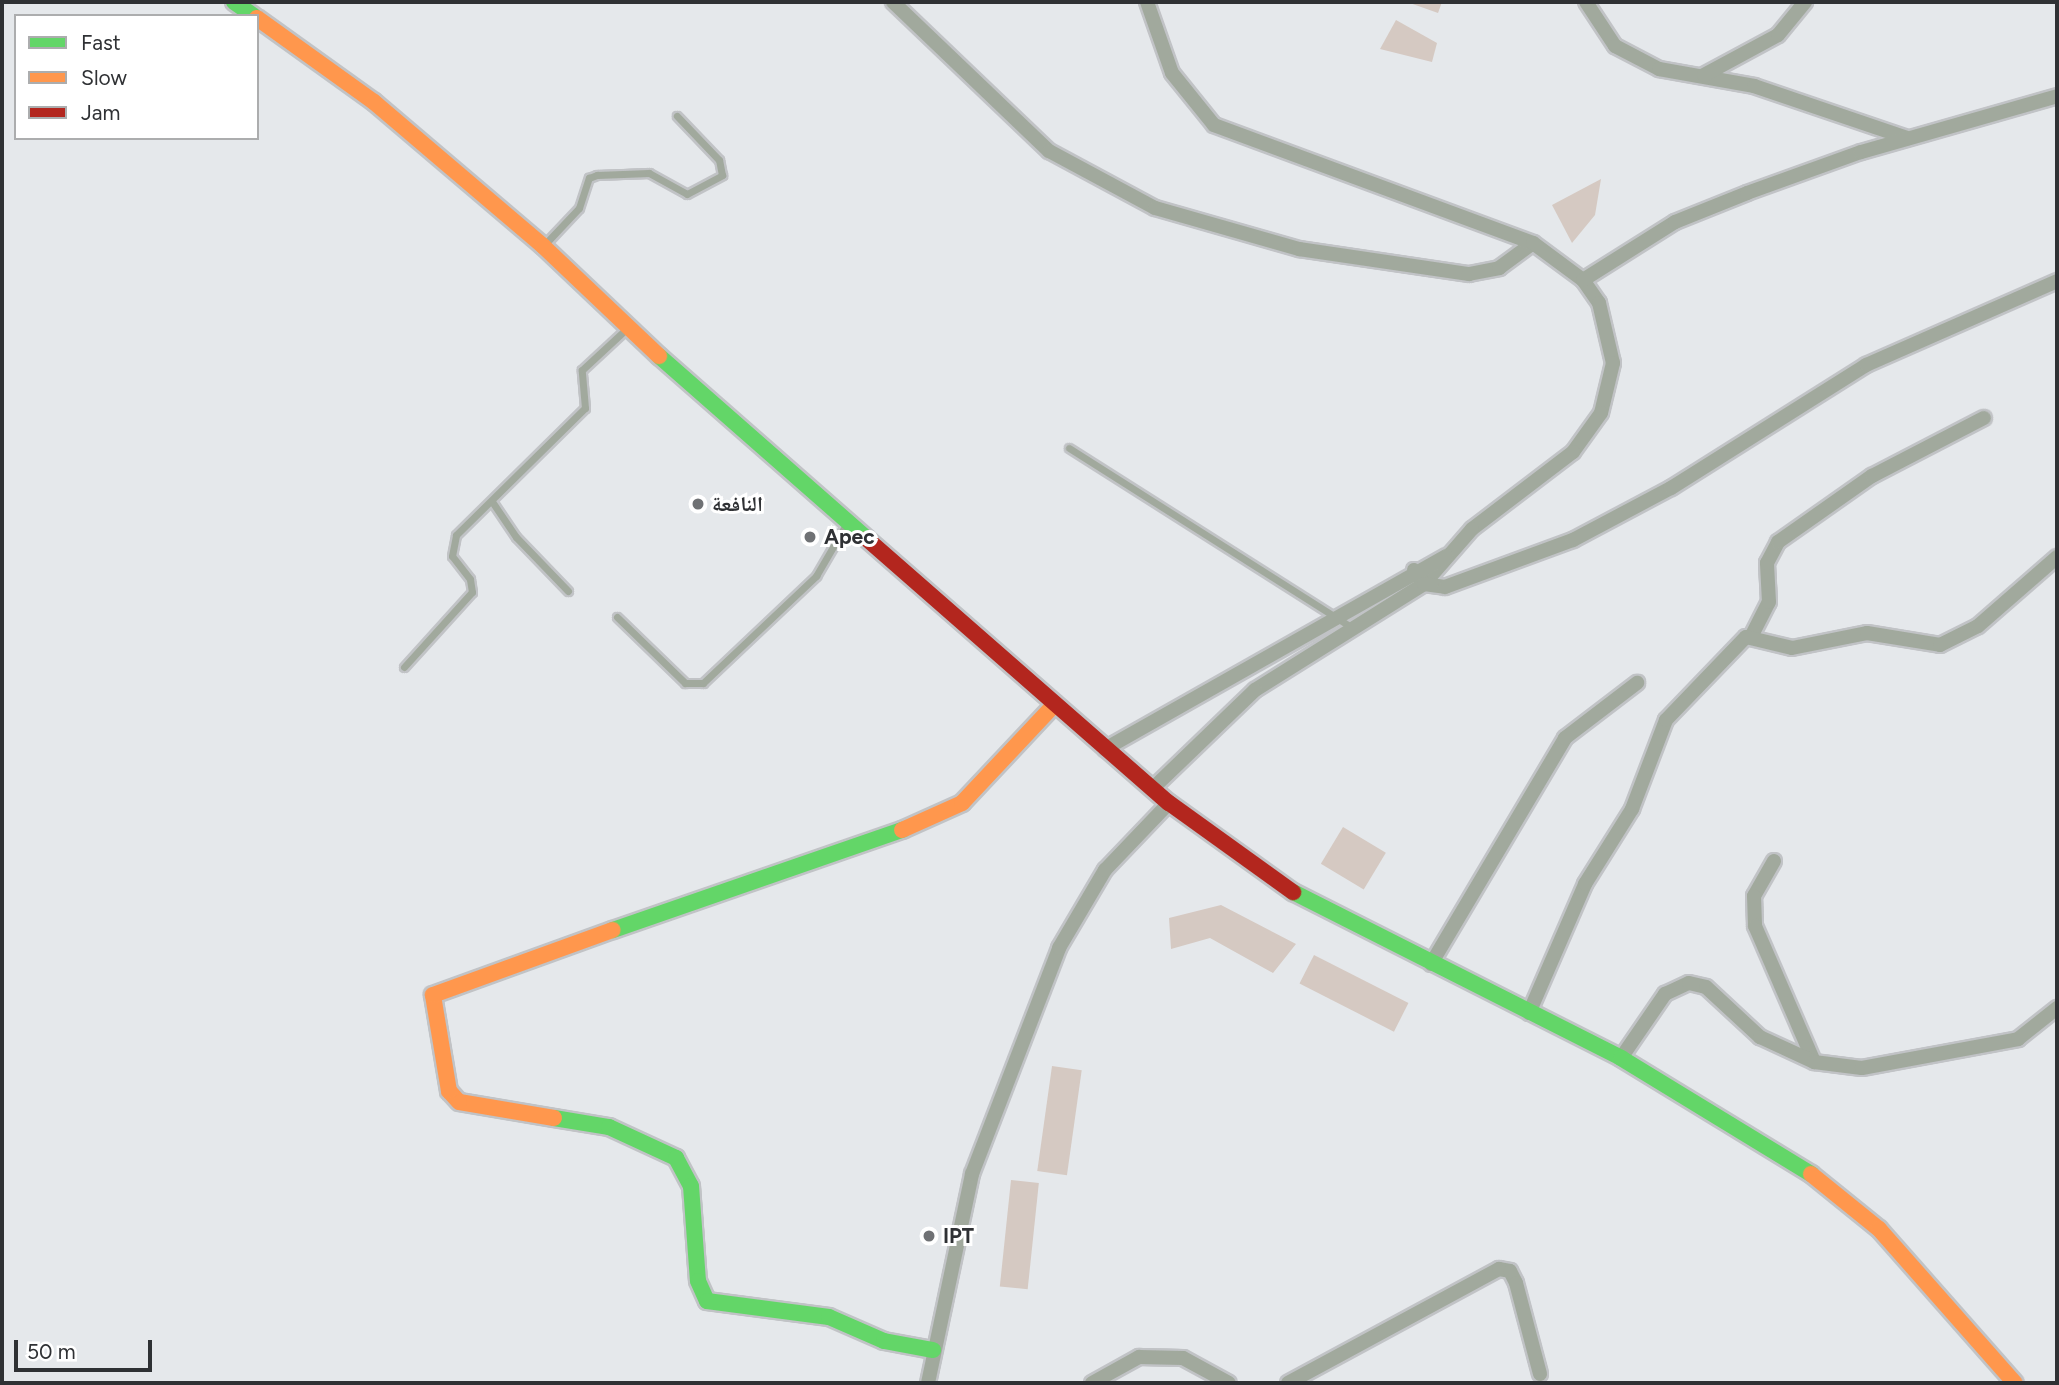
<!DOCTYPE html>
<meta charset="utf-8">
<style>
body{margin:0}
#map{position:relative;width:2059px;height:1385px;overflow:hidden;background:#e5e8eb;font-family:Figtree,"Noto Naskh Arabic",sans-serif}
div>[style]{position:absolute}
.building>*{inset:0;background:#d5c9c2;transform-origin:0 0}
.roads{filter:drop-shadow(2px 0 #c1c3c6) drop-shadow(-2px 0 #c1c3c6) drop-shadow(0 2px #c1c3c6) drop-shadow(0 -2px #c1c3c6)}
.lane>*{height:7px;margin:-3.5px;padding:0 3.5px;transform-origin:3.5px;border-radius:3.5px;background:#a1a99d}
.street>*{height:14px;margin:-7px;padding:0 7px;transform-origin:7px;border-radius:7px;background:#a1a99d}
.fast>*{height:16px;margin:-8px;padding:0 8px;transform-origin:8px;border-radius:8px;background:#63d668}
.slow>*{height:16px;margin:-8px;padding:0 8px;transform-origin:8px;border-radius:8px;background:#ff974d}
.jam>*{height:16px;margin:-8px;padding:0 8px;transform-origin:8px;border-radius:8px;background:#b3261e}
.dots>*{width:19px;height:19px;translate:-50% -50%;box-sizing:border-box;border:4px solid #fff;border-radius:50%}
span{translate:-50% -50%;white-space:nowrap;text-align:center;line-height:1.15;-webkit-text-stroke:6px #fff;paint-order:stroke}
.poi-label{font-size:21px;color:#2f3134;font-weight:700}
.left{translate:0 -50%;text-align:left}
.frame{position:absolute;inset:0;border:4px solid #2f3134;pointer-events:none}
.legend{position:absolute;left:14px;top:14px;width:245px;height:126px;box-sizing:border-box;background:#fff;border:2px solid #acadae;margin:0;padding:9px 12px;list-style:none;font-size:21px;color:#2f3134}
.legend li{display:flex;align-items:center;gap:14px;height:35px}
.legend b{width:35px;border:2px solid #acadae}
.scale{position:absolute;left:14px;top:1340px;width:138px;height:32px;box-sizing:border-box;border:4px solid #2f3134;border-top:0;padding-left:9px;font-size:21px;line-height:24px;white-space:nowrap;color:#2f3134;-webkit-text-stroke:5px #fff;paint-order:stroke}
</style>
<div id="map">
<div class="building">
<i style="clip-path:polygon(1407px 2px,1442px 2px,1438px 13px)"></i>
<i style="clip-path:polygon(1396px 20px,1437px 43px,1432px 62px,1380px 49px)"></i>
<i style="clip-path:polygon(1601px 179px,1595px 215px,1572px 243px,1552px 205px)"></i>
<i style="left:1343px;top:827px;width:50px;height:43px;rotate:31deg"></i>
<i style="clip-path:polygon(1221px 905px,1296px 944px,1273px 973px,1210px 938px,1171px 949px,1169px 918px)"></i>
<i style="left:1314px;top:955px;width:106px;height:32px;rotate:27deg"></i>
<i style="left:1052px;top:1066px;width:30px;height:106px;rotate:8deg"></i>
<i style="left:1011px;top:1180px;width:28px;height:107px;rotate:6deg"></i>
</div>
<div class="roads">
<div class="lane">
<i style="left:546px;top:243px;width:48px;rotate:-46.7deg"></i>
<i style="left:579px;top:208px;width:32px;rotate:-72deg"></i>
<i style="left:589px;top:178px;width:9px;rotate:-21deg"></i>
<i style="left:597px;top:175px;width:52px;rotate:-2.2deg"></i>
<i style="left:649px;top:173px;width:43px;rotate:28.9deg"></i>
<i style="left:687px;top:194px;width:40px;rotate:-28deg"></i>
<i style="left:722px;top:175px;width:15px;rotate:-101deg"></i>
<i style="left:719px;top:160px;width:61px;rotate:-133.7deg"></i>
<i style="left:1069px;top:448px;width:336px;rotate:32.4deg"></i>
<i style="left:493px;top:503px;width:41px;rotate:55.9deg"></i>
<i style="left:516px;top:537px;width:75px;rotate:46.1deg"></i>
<i style="left:617px;top:617px;width:95px;rotate:44.1deg"></i>
<i style="left:685px;top:683px;width:18px"></i>
<i style="left:703px;top:683px;width:156px;rotate:-43.4deg"></i>
<i style="left:816px;top:576px;width:61px;rotate:-59.7deg"></i>
<i style="left:404px;top:667px;width:101px;rotate:-47.8deg"></i>
<i style="left:472px;top:592px;width:13px;rotate:-99deg"></i>
<i style="left:470px;top:579px;width:29px;rotate:-128deg"></i>
<i style="left:452px;top:556px;width:21px;rotate:-79deg"></i>
<i style="left:456px;top:535px;width:181px;rotate:-44.6deg"></i>
<i style="left:585px;top:408px;width:38px;rotate:-95deg"></i>
<i style="left:582px;top:370px;width:57px;rotate:-42.9deg"></i>
</div>
<div class="street">
<i style="left:893px;top:2px;width:216px;rotate:43.7deg"></i>
<i style="left:1049px;top:151px;width:120px;rotate:28.3deg"></i>
<i style="left:1155px;top:208px;width:150px;rotate:15.9deg"></i>
<i style="left:1299px;top:249px;width:172px;rotate:8.4deg"></i>
<i style="left:1469px;top:274px;width:31px;rotate:-11deg"></i>
<i style="left:1499px;top:268px;width:42px;rotate:-36.3deg"></i>
<i style="left:1147px;top:2px;width:75px;rotate:70.6deg"></i>
<i style="left:1172px;top:73px;width:67px;rotate:51.1deg"></i>
<i style="left:1214px;top:125px;width:340px;rotate:20.3deg"></i>
<i style="left:1533px;top:243px;width:62px;rotate:36.5deg"></i>
<i style="left:1583px;top:280px;width:28px;rotate:55deg"></i>
<i style="left:1599px;top:303px;width:62px;rotate:76.9deg"></i>
<i style="left:1613px;top:363px;width:51px;rotate:103.5deg"></i>
<i style="left:1601px;top:413px;width:48px;rotate:125.7deg"></i>
<i style="left:1573px;top:452px;width:127px;rotate:142.7deg"></i>
<i style="left:1472px;top:529px;width:73px;rotate:131.1deg"></i>
<i style="left:1424px;top:584px;width:199px;rotate:147.9deg"></i>
<i style="left:1255px;top:690px;width:143px;rotate:136.1deg"></i>
<i style="left:1586px;top:2px;width:53px;rotate:56.6deg"></i>
<i style="left:1615px;top:46px;width:50px;rotate:27.6deg"></i>
<i style="left:1659px;top:69px;width:97px;rotate:10.1deg"></i>
<i style="left:1754px;top:86px;width:163px;rotate:18.7deg"></i>
<i style="left:1704px;top:75px;width:84px;rotate:-28.4deg"></i>
<i style="left:1778px;top:35px;width:43px;rotate:-50.7deg"></i>
<i style="left:1583px;top:280px;width:109px;rotate:-32.2deg"></i>
<i style="left:1675px;top:222px;width:78px;rotate:-21.9deg"></i>
<i style="left:1747px;top:193px;width:121px;rotate:-19.8deg"></i>
<i style="left:1861px;top:152px;width:204px;rotate:-15.9deg"></i>
<i style="left:1414px;top:570px;width:17px;rotate:54deg"></i>
<i style="left:1424px;top:584px;width:21px;rotate:8deg"></i>
<i style="left:1445px;top:587px;width:136px;rotate:-20.2deg"></i>
<i style="left:1573px;top:540px;width:111px;rotate:-28deg"></i>
<i style="left:1671px;top:488px;width:231px;rotate:-32.2deg"></i>
<i style="left:1866px;top:365px;width:209px;rotate:-23.7deg"></i>
<i style="left:1752px;top:635px;width:37px;rotate:-63deg"></i>
<i style="left:1769px;top:602px;width:39px;rotate:-93deg"></i>
<i style="left:1767px;top:563px;width:24px;rotate:-62deg"></i>
<i style="left:1778px;top:542px;width:115px;rotate:-35.1deg"></i>
<i style="left:1872px;top:476px;width:126px;rotate:-27.4deg"></i>
<i style="left:1105px;top:749px;width:392px;rotate:-29.5deg"></i>
<i style="left:1774px;top:861px;width:40px;rotate:119.7deg"></i>
<i style="left:1754px;top:896px;width:30px;rotate:88deg"></i>
<i style="left:1755px;top:926px;width:148px;rotate:66.5deg"></i>
<i style="left:1431px;top:964px;width:263px;rotate:-59.3deg"></i>
<i style="left:1565px;top:738px;width:91px;rotate:-37.4deg"></i>
<i style="left:1529px;top:1013px;width:141px;rotate:-66.5deg"></i>
<i style="left:1585px;top:884px;width:89px;rotate:-57.9deg"></i>
<i style="left:1632px;top:809px;width:95px;rotate:-69.1deg"></i>
<i style="left:1666px;top:720px;width:115px;rotate:-46.1deg"></i>
<i style="left:1746px;top:637px;width:47px;rotate:13.4deg"></i>
<i style="left:1792px;top:648px;width:76px;rotate:-11.3deg"></i>
<i style="left:1867px;top:633px;width:74px;rotate:9.3deg"></i>
<i style="left:1940px;top:645px;width:42px;rotate:-26.6deg"></i>
<i style="left:1978px;top:626px;width:105px;rotate:-41.1deg"></i>
<i style="left:1621px;top:1058px;width:78px;rotate:-55.5deg"></i>
<i style="left:1665px;top:994px;width:26px;rotate:-25deg"></i>
<i style="left:1689px;top:983px;width:17px;rotate:13deg"></i>
<i style="left:1706px;top:987px;width:74px;rotate:42.8deg"></i>
<i style="left:1760px;top:1037px;width:60px;rotate:24.8deg"></i>
<i style="left:1814px;top:1062px;width:48px;rotate:7.1deg"></i>
<i style="left:1862px;top:1068px;width:159px;rotate:-10.5deg"></i>
<i style="left:2018px;top:1039px;width:50px;rotate:-38.5deg"></i>
<i style="left:928px;top:1383px;width:214px;rotate:-78.1deg"></i>
<i style="left:972px;top:1174px;width:242px;rotate:-68.9deg"></i>
<i style="left:1059px;top:948px;width:91px;rotate:-59.5deg"></i>
<i style="left:1105px;top:870px;width:93px;rotate:-46.3deg"></i>
<i style="left:1092px;top:1383px;width:54px;rotate:-29deg"></i>
<i style="left:1139px;top:1357px;width:44px;rotate:1.3deg"></i>
<i style="left:1183px;top:1358px;width:52px;rotate:28.5deg"></i>
<i style="left:1288px;top:1383px;width:240px;rotate:-28.4deg"></i>
<i style="left:1499px;top:1269px;width:11px;rotate:10deg"></i>
<i style="left:1510px;top:1271px;width:13px;rotate:63deg"></i>
<i style="left:1516px;top:1283px;width:94px;rotate:75.2deg"></i>
</div>
<div class="fast">
<i style="left:234px;top:2px;width:24px;rotate:35deg"></i>
<i style="left:659px;top:356px;width:277px;rotate:41.3deg"></i>
<i style="left:1293px;top:892px;width:368px;rotate:26.8deg"></i>
<i style="left:1621px;top:1058px;width:223px;rotate:31.4deg"></i>
<i style="left:613px;top:930px;width:306px;rotate:-19.1deg"></i>
<i style="left:554px;top:1118px;width:56px;rotate:9.3deg"></i>
<i style="left:609px;top:1127px;width:74px;rotate:24.8deg"></i>
<i style="left:676px;top:1158px;width:32px;rotate:62deg"></i>
<i style="left:691px;top:1186px;width:95px;rotate:85.8deg"></i>
<i style="left:698px;top:1281px;width:22px;rotate:66deg"></i>
<i style="left:707px;top:1301px;width:123px;rotate:7.5deg"></i>
<i style="left:829px;top:1317px;width:60px;rotate:23.6deg"></i>
<i style="left:884px;top:1341px;width:50px;rotate:10.4deg"></i>
</div>
<div class="slow">
<i style="left:257px;top:18px;width:144px;rotate:35.7deg"></i>
<i style="left:374px;top:102px;width:222px;rotate:40.4deg"></i>
<i style="left:543px;top:246px;width:160px;rotate:43.5deg"></i>
<i style="left:902px;top:830px;width:66px;rotate:-24.2deg"></i>
<i style="left:962px;top:803px;width:136px;rotate:-46.8deg"></i>
<i style="left:554px;top:1118px;width:96px;rotate:-170.4deg"></i>
<i style="left:459px;top:1102px;width:15px;rotate:-132deg"></i>
<i style="left:449px;top:1091px;width:97px;rotate:-99.5deg"></i>
<i style="left:433px;top:995px;width:191px;rotate:-19.9deg"></i>
<i style="left:1811px;top:1174px;width:87px;rotate:39deg"></i>
<i style="left:1879px;top:1229px;width:205px;rotate:48.6deg"></i>
</div>
<div class="jam">
<i style="left:867px;top:539px;width:401px;rotate:41.2deg"></i>
<i style="left:1169px;top:803px;width:153px;rotate:35.7deg"></i>
</div>
</div>
<div class="dots">
<i style="left:698px;top:504px;background:#6f7174"></i>
<i style="left:810px;top:537px;background:#6f7174"></i>
<i style="left:929px;top:1236px;background:#6f7174"></i>
</div>
<div class="poi-label">
<span class="left" style="left:712px;top:504px">النافعة</span>
<span class="left" style="left:824px;top:537px">Apec</span>
<span class="left" style="left:943px;top:1236px">IPT</span>
</div>
<div class="frame"></div>
<ul class="legend">
<li><b style="height:9px;background:#63d668"></b>Fast</li>
<li><b style="height:9px;background:#ff974d"></b>Slow</li>
<li><b style="height:9px;background:#b3261e"></b>Jam</li>
</ul>
<div class="scale">50 m</div>
</div>
